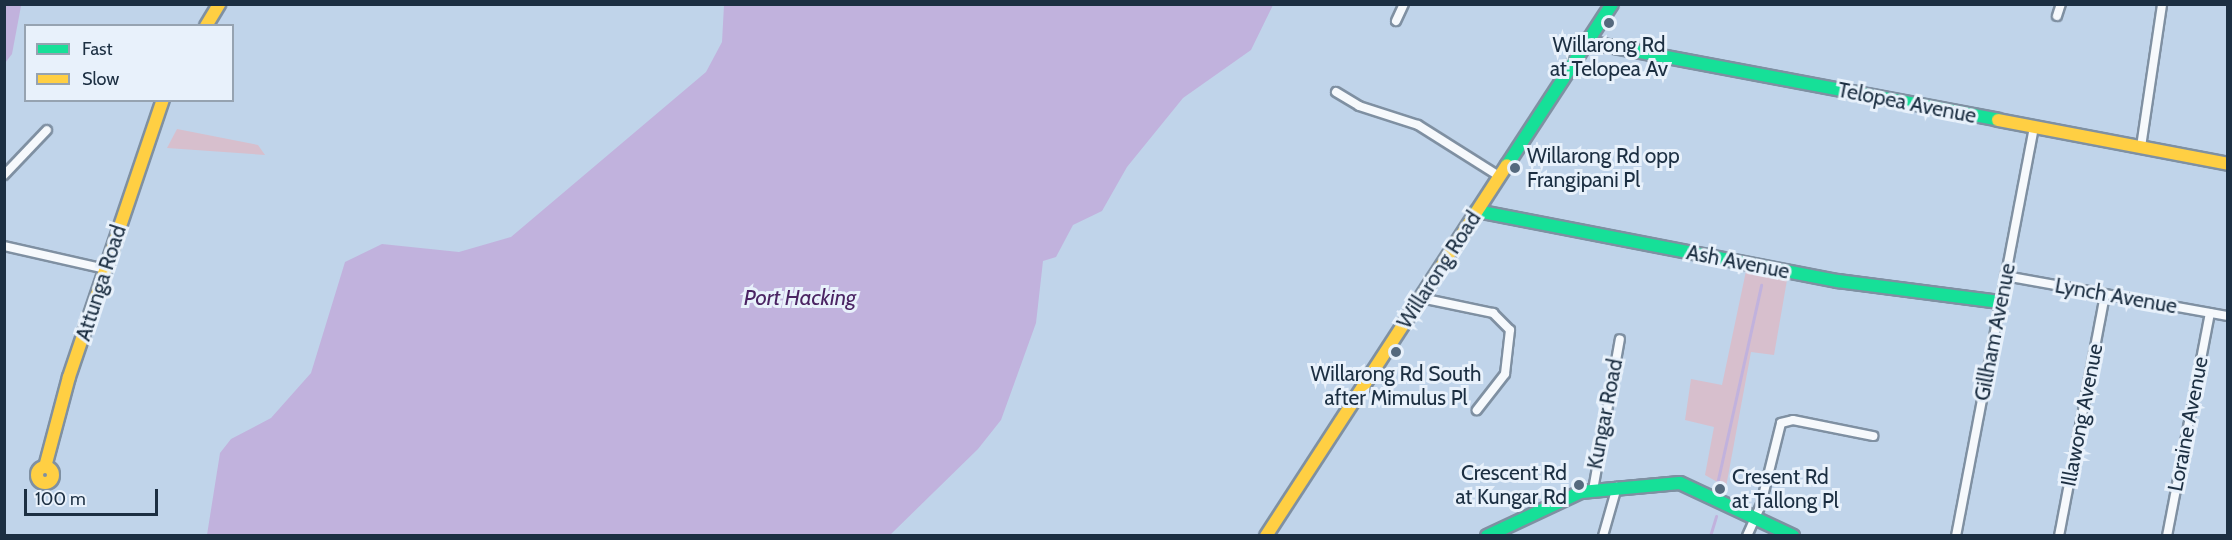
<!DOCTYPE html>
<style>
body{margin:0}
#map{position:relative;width:2232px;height:540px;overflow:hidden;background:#c0d4ea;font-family:Cabin,sans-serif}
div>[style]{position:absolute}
.green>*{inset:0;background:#d7bfcd}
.water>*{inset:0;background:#c1b2dd}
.stream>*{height:3px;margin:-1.5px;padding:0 1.5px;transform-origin:1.5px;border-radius:1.5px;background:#c1b2dd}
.roads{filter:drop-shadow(2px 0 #7f90a2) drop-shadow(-2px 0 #7f90a2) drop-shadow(0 2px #7f90a2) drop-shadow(0 -2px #7f90a2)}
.street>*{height:8px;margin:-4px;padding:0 4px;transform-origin:4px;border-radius:4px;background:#f6f9fc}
.fast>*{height:12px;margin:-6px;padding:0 6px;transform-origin:6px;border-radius:6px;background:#16e098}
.slow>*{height:12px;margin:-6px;padding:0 6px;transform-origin:6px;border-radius:6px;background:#ffcf43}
.slow>.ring{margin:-6px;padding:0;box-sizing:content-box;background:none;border:12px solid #ffcf43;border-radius:50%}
.dots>*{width:16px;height:16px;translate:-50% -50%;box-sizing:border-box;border:3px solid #e8f1fb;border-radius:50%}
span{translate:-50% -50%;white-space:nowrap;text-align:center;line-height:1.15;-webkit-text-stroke:6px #e8f1fb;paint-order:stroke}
.poi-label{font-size:21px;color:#1c2f42}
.left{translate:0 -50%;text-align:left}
.right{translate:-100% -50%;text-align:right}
.street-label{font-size:21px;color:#1c2f42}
.water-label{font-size:22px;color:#4b2463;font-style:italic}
.frame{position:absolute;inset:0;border:6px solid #1c2f42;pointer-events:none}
.legend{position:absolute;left:24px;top:24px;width:210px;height:78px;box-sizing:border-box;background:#e8f1fb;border:2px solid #96a3b1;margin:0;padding:8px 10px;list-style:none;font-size:18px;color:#1c2f42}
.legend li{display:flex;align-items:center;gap:12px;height:30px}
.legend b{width:30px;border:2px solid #96a3b1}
.scale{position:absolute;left:24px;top:489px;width:134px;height:27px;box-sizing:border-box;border:3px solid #1c2f42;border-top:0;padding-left:8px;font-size:18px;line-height:21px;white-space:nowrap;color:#1c2f42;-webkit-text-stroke:4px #e8f1fb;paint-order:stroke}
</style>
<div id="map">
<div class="green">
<i style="clip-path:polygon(177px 129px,258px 145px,265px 155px,167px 148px)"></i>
<i style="clip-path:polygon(1746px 271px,1787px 280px,1774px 355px,1751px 352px,1726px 487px,1705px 475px,1714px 427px,1685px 420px,1691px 379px,1722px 385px)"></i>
</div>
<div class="water">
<i style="clip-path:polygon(5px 4px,21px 6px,12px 54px,5px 63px)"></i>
<i style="clip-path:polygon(724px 5px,1273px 5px,1251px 50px,1183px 98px,1127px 167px,1102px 211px,1073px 225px,1056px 257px,1043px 261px,1036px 323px,1001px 420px,978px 449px,890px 535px,207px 535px,220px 453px,231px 439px,271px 418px,311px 373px,345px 262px,382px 244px,459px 252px,511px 237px,706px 72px,722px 42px)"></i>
</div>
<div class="stream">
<i style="left:1717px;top:484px;width:204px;rotate:-77.5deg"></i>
<i style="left:1710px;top:536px;width:21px;rotate:-73deg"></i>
</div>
<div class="roads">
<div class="street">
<i style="left:2057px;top:16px;width:13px;rotate:-72deg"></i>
<i style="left:1396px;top:21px;width:19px;rotate:-65deg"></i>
<i style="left:1336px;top:92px;width:27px;rotate:31deg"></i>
<i style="left:1359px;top:106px;width:62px;rotate:17.9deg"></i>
<i style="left:1418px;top:125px;width:96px;rotate:32.2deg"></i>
<i style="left:2141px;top:147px;width:145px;rotate:-81.6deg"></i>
<i style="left:4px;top:175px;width:62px;rotate:-46.3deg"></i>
<i style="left:4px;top:246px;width:104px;rotate:12.8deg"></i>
<i style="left:2005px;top:276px;width:227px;rotate:10.2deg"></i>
<i style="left:1421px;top:298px;width:74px;rotate:11.8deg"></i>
<i style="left:1493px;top:313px;width:24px;rotate:45deg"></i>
<i style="left:1510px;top:330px;width:44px;rotate:96.5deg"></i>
<i style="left:1505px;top:374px;width:46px;rotate:127.9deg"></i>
<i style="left:1593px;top:490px;width:153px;rotate:-79.9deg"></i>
<i style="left:1603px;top:536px;width:51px;rotate:-74.1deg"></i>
<i style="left:1747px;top:536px;width:35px;rotate:-66deg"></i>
<i style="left:1761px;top:504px;width:83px;rotate:-76.1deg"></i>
<i style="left:1781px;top:423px;width:12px;rotate:-14deg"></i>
<i style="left:1793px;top:420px;width:82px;rotate:11.3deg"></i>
<i style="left:1956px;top:536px;width:415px;rotate:-79.2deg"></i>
<i style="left:2059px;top:536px;width:245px;rotate:-79.2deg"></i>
<i style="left:2167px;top:536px;width:227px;rotate:-79.1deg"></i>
</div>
<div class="fast">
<i style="left:1587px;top:42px;width:418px;rotate:10.7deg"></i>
<i style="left:1507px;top:165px;width:192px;rotate:-56.9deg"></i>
<i style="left:1477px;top:211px;width:368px;rotate:11deg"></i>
<i style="left:1838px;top:281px;width:163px;rotate:7.4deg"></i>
<i style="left:1487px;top:536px;width:104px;rotate:-25.1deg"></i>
<i style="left:1581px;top:492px;width:99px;rotate:-5.2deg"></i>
<i style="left:1680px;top:483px;width:125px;rotate:25.1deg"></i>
</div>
<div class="slow">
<i style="left:206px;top:26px;width:26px;rotate:-59deg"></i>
<i style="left:1998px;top:120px;width:234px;rotate:10.8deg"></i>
<i class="ring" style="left:37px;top:467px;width:4px;height:4px"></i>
<i style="left:45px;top:467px;width:93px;rotate:-75.1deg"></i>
<i style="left:69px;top:377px;width:293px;rotate:-71.3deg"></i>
<i style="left:1266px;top:536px;width:442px;rotate:-57deg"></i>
</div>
</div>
<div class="dots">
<i style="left:1609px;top:23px;background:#55697d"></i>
<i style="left:1515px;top:168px;background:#55697d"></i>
<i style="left:1396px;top:352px;background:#55697d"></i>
<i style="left:1579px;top:485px;background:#55697d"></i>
<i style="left:1720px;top:489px;background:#55697d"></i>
</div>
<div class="poi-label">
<span style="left:1609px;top:57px">Willarong Rd<br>at Telopea Av</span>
<span class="left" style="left:1527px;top:168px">Willarong Rd opp<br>Frangipani Pl</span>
<span style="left:1396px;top:386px">Willarong Rd South<br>after Mimulus Pl</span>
<span class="right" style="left:1567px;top:485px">Crescent Rd<br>at Kungar Rd</span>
<span class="left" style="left:1732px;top:489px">Cresent Rd<br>at Tallong Pl</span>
</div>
<div class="street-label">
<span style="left:1907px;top:103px;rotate:11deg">Telopea Avenue</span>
<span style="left:1738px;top:262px;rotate:11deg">Ash Avenue</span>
<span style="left:1439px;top:270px;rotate:-57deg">Willarong Road</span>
<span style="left:101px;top:283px;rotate:-72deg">Attunga Road</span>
<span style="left:2116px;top:296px;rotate:10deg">Lynch Avenue</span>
<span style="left:1995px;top:332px;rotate:-79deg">Gillham Avenue</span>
<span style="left:1605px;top:414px;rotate:-79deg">Kungar Road</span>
<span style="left:2082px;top:415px;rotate:-79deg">Illawong Avenue</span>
<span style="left:2188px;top:424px;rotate:-79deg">Loraine Avenue</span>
</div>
<div class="water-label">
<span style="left:800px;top:298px">Port Hacking</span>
</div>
<div class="frame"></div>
<ul class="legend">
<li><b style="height:8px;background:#16e098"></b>Fast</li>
<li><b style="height:8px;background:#ffcf43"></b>Slow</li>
</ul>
<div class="scale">100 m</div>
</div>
